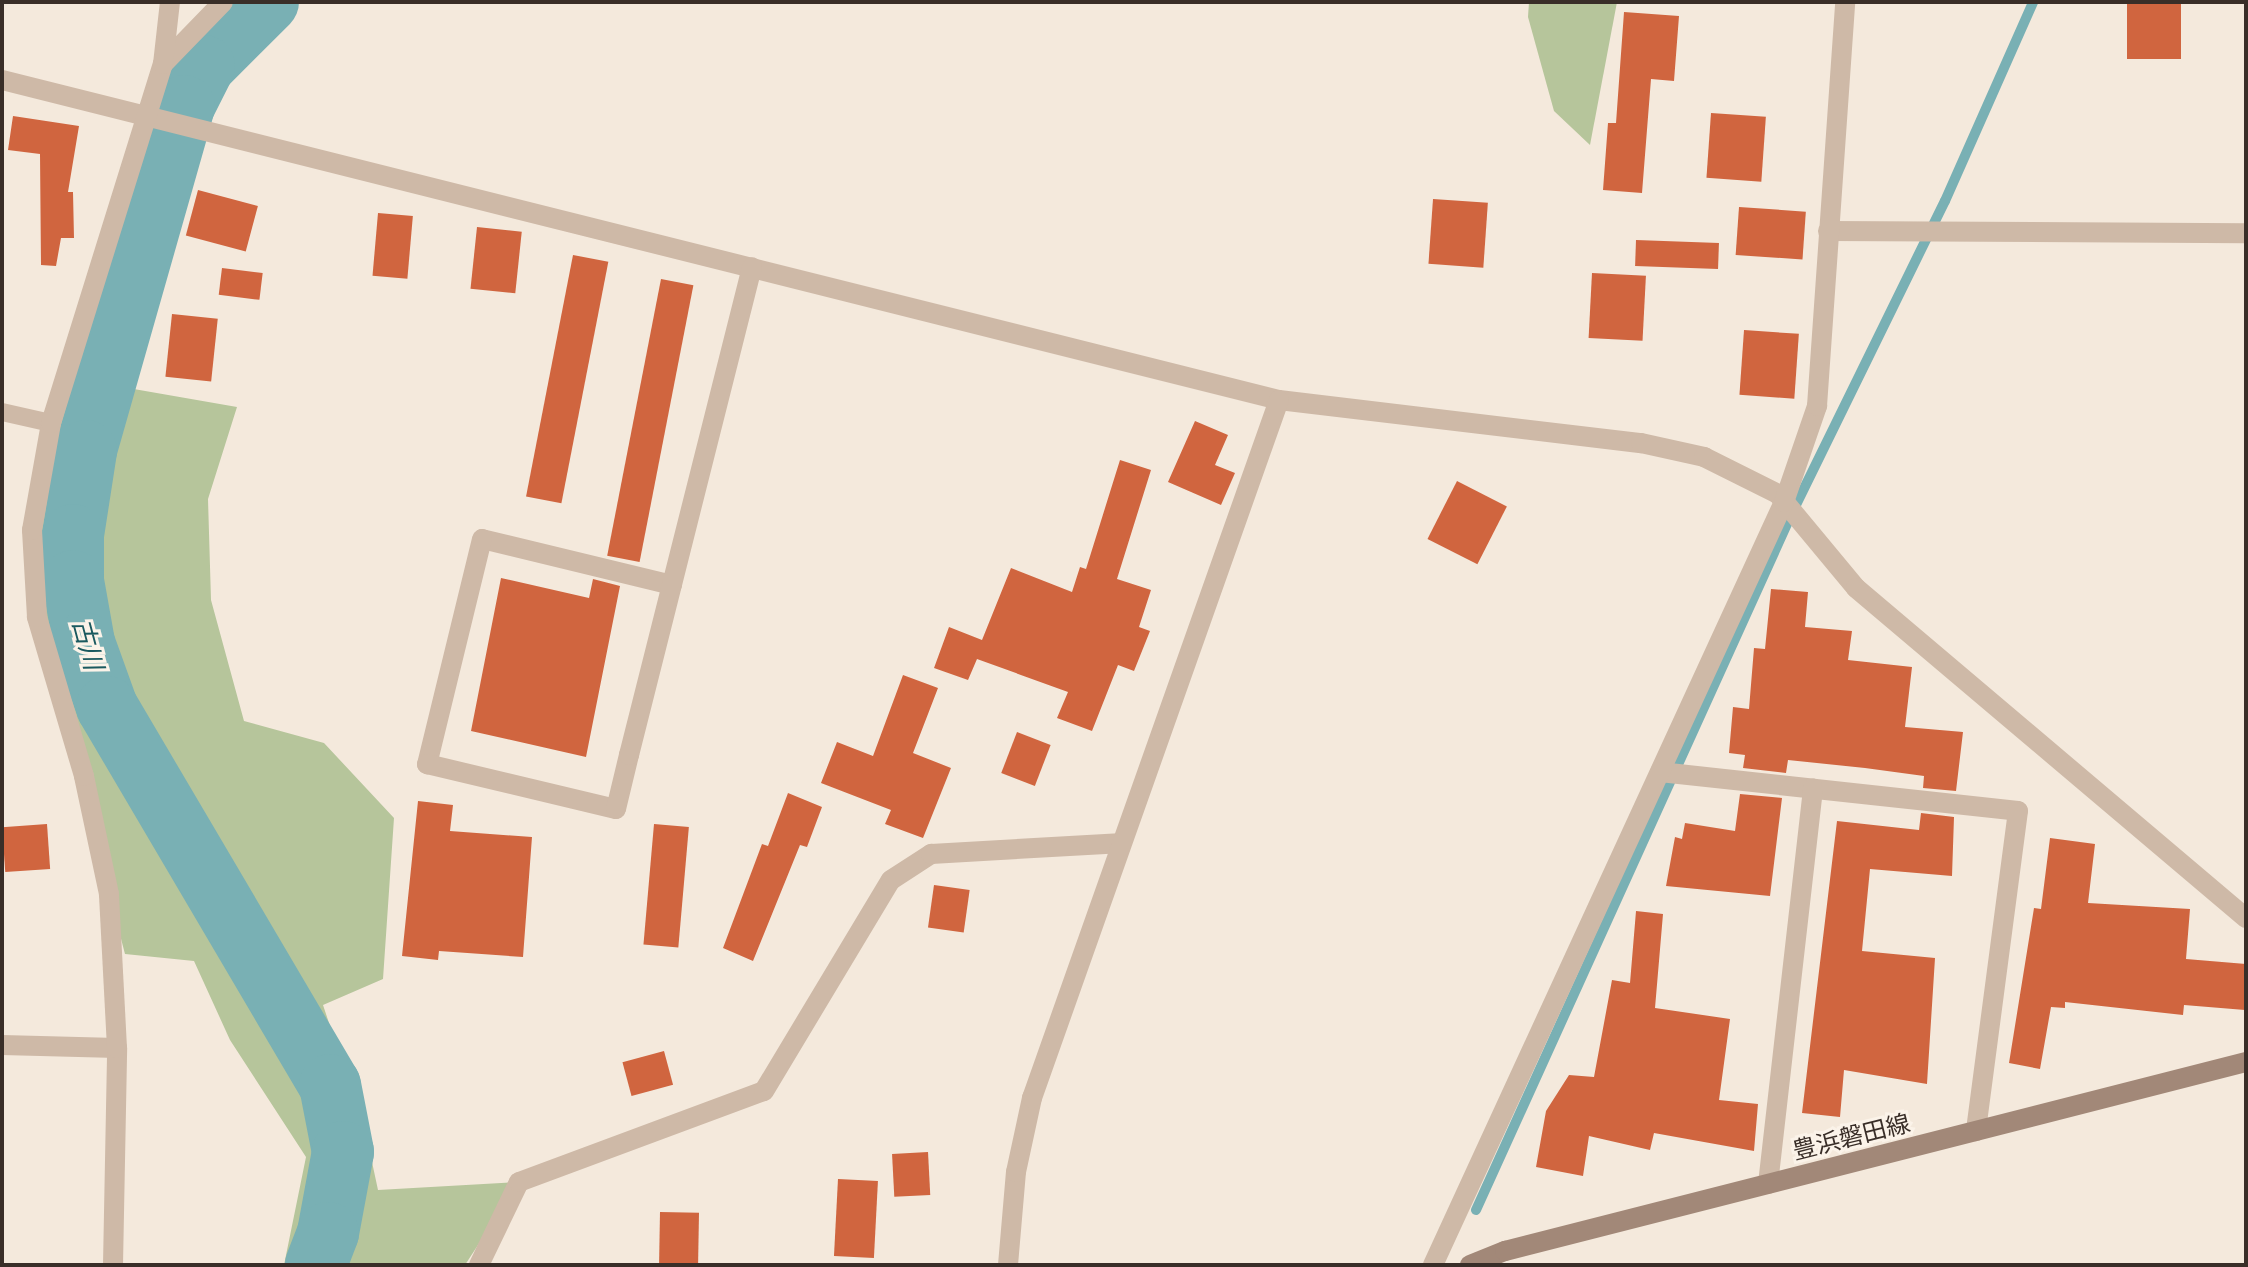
<!DOCTYPE html>
<meta charset="utf-8">
<style>
body{margin:0}
#map{position:relative;width:2248px;height:1267px;overflow:hidden;background:#f4e9dc;font-family:Lato,"Noto Sans JP",sans-serif}
div>[style]{position:absolute}
.green>*{inset:0;background:#b6c59b}
.stream>*{height:10px;margin:-5px;padding:0 5px;transform-origin:5px;border-radius:5px;background:#79b0b4}
.river>*{height:62px;margin:-31px;padding:0 31px;transform-origin:31px;border-radius:31px;background:#79b0b4}
.building>*{inset:0;background:#d0653f;transform-origin:0 0}
.service>*{height:18px;margin:-9px;padding:0 9px;transform-origin:9px;border-radius:9px;background:#ceb9a7}
.minor>*{height:20px;margin:-10px;padding:0 10px;transform-origin:10px;border-radius:10px;background:#ceb9a7}
.secondary>*{height:20px;margin:-10px;padding:0 10px;transform-origin:10px;border-radius:10px;background:#a28878}
span{translate:-50% -50%;white-space:nowrap;text-align:center;line-height:1.15;-webkit-text-stroke:6px #fbf3e9;paint-order:stroke}
.street-label{font-size:24px;color:#392e28}
.water-label{font-size:26px;color:#1a595f;font-style:italic}
.frame{position:absolute;inset:0;border:4px solid #392e28;pointer-events:none}
</style>
<div id="map">
<div class="green">
<i style="clip-path:polygon(1529px 2px,1617px 2px,1590px 145px,1554px 111px,1528px 17px)"></i>
<i style="clip-path:polygon(147px 115px,206px 130px,128px 388px,237px 407px,208px 499px,211px 600px,244px 721px,324px 743px,394px 818px,383px 979px,323px 1005px,366px 1134px,378px 1190px,519px 1182px,465px 1265px,284px 1265px,306px 1157px,230px 1040px,194px 961px,125px 954px,37px 617px,35px 516px)"></i>
</div>
<div class="stream">
<i style="left:1476px;top:1210px;width:768px;rotate:-65.61deg"></i>
<i style="left:1793px;top:511px;width:345px;rotate:-63.9deg"></i>
<i style="left:1945px;top:201px;width:218px;rotate:-66.1deg"></i>
</div>
<div class="river">
<i style="left:268px;top:2px;width:91px;rotate:135deg"></i>
<i style="left:204px;top:66px;width:45px;rotate:116.6deg"></i>
<i style="left:184px;top:106px;width:359px;rotate:105.9deg"></i>
<i style="left:86px;top:451px;width:85px;rotate:98.8deg"></i>
<i style="left:73px;top:535px;width:46px;rotate:90deg"></i>
<i style="left:73px;top:581px;width:63px;rotate:79.9deg"></i>
<i style="left:84px;top:643px;width:68px;rotate:70.2deg"></i>
<i style="left:107px;top:707px;width:439px;rotate:59.5deg"></i>
<i style="left:330px;top:1085px;width:68px;rotate:79deg"></i>
<i style="left:343px;top:1152px;width:82px;rotate:100.5deg"></i>
<i style="left:328px;top:1233px;width:34px;rotate:111deg"></i>
</div>
<div class="building">
<i style="left:2127px;top:2px;width:54px;height:57px"></i>
<i style="clip-path:polygon(1624px 12px,1679px 16px,1674px 81px,1651px 79px,1642px 193px,1603px 190px,1608px 123px,1616px 123px)"></i>
<i style="left:1711px;top:113px;width:55px;height:65px;rotate:4deg"></i>
<i style="clip-path:polygon(13px 116px,79px 126px,68px 192px,73px 192px,74px 238px,61px 238px,56px 266px,41px 265px,40px 154px,8px 150px)"></i>
<i style="left:198px;top:190px;width:62px;height:47px;rotate:15deg"></i>
<i style="left:1433px;top:199px;width:55px;height:65px;rotate:4deg"></i>
<i style="left:1739px;top:207px;width:67px;height:48px;rotate:4deg"></i>
<i style="left:378px;top:213px;width:35px;height:63px;rotate:5deg"></i>
<i style="left:477px;top:227px;width:45px;height:62px;rotate:6deg"></i>
<i style="left:1636px;top:240px;width:83px;height:26px;rotate:2deg"></i>
<i style="left:573px;top:255px;width:36px;height:246px;rotate:11deg"></i>
<i style="left:222px;top:268px;width:41px;height:27px;rotate:7deg"></i>
<i style="left:1592px;top:273px;width:54px;height:65px;rotate:3deg"></i>
<i style="left:661px;top:279px;width:33px;height:282px;rotate:11deg"></i>
<i style="left:172px;top:314px;width:46px;height:63px;rotate:6deg"></i>
<i style="left:1744px;top:330px;width:55px;height:65px;rotate:4deg"></i>
<i style="clip-path:polygon(1195px 421px,1228px 435px,1215px 465px,1235px 473px,1221px 505px,1168px 482px)"></i>
<i style="clip-path:polygon(1120px 460px,1151px 470px,1117px 579px,1151px 590px,1139px 627px,1150px 631px,1134px 671px,1118px 665px,1092px 731px,1057px 718px,1068px 692px,977px 659px,968px 680px,934px 668px,949px 627px,982px 640px,1011px 568px,1072px 592px,1080px 567px,1086px 569px)"></i>
<i style="left:1457px;top:481px;width:56px;height:65px;rotate:27deg"></i>
<i style="clip-path:polygon(501px 578px,589px 598px,593px 579px,620px 586px,586px 757px,471px 731px)"></i>
<i style="clip-path:polygon(1771px 589px,1808px 592px,1805px 627px,1852px 631px,1848px 660px,1912px 667px,1905px 727px,1963px 732px,1956px 791px,1923px 788px,1924px 776px,1865px 768px,1788px 760px,1786px 773px,1743px 768px,1745px 755px,1729px 753px,1733px 707px,1749px 709px,1754px 648px,1765px 649px)"></i>
<i style="clip-path:polygon(903px 675px,938px 688px,913px 753px,951px 768px,923px 838px,885px 824px,891px 810px,821px 783px,837px 742px,873px 756px)"></i>
<i style="left:1017px;top:732px;width:36px;height:44px;rotate:21deg"></i>
<i style="clip-path:polygon(788px 793px,822px 807px,807px 847px,800px 845px,753px 961px,723px 948px,762px 844px,768px 846px)"></i>
<i style="clip-path:polygon(1740px 794px,1782px 798px,1770px 896px,1666px 886px,1675px 837px,1682px 839px,1685px 823px,1735px 831px)"></i>
<i style="clip-path:polygon(418px 801px,453px 805px,450px 831px,532px 837px,523px 957px,439px 951px,438px 960px,402px 956px)"></i>
<i style="clip-path:polygon(1921px 813px,1954px 817px,1952px 876px,1870px 869px,1862px 951px,1935px 958px,1927px 1084px,1844px 1070px,1840px 1117px,1802px 1113px,1837px 821px,1919px 830px)"></i>
<i style="left:47px;top:824px;width:45px;height:45px;rotate:86deg"></i>
<i style="left:654px;top:824px;width:35px;height:121px;rotate:5deg"></i>
<i style="clip-path:polygon(2050px 838px,2095px 844px,2088px 903px,2190px 909px,2186px 959px,2246px 964px,2245px 1010px,2184px 1005px,2183px 1015px,2065px 1002px,2065px 1008px,2051px 1007px,2040px 1069px,2009px 1063px,2034px 908px,2041px 909px)"></i>
<i style="left:934px;top:885px;width:36px;height:43px;rotate:8deg"></i>
<i style="clip-path:polygon(1636px 911px,1663px 914px,1655px 1008px,1730px 1019px,1719px 1100px,1758px 1104px,1754px 1151px,1654px 1133px,1650px 1150px,1589px 1136px,1583px 1176px,1536px 1167px,1546px 1111px,1569px 1075px,1594px 1077px,1612px 980px,1630px 983px)"></i>
<i style="left:664px;top:1051px;width:35px;height:43px;rotate:75deg"></i>
<i style="left:928px;top:1152px;width:43px;height:36px;rotate:87deg"></i>
<i style="left:838px;top:1179px;width:40px;height:77px;rotate:3deg"></i>
<i style="left:660px;top:1212px;width:39px;height:53px;rotate:1deg"></i>
</div>
<div class="service">
<i style="left:2px;top:412px;width:50px;rotate:12.7deg"></i>
</div>
<div class="minor">
<i style="left:163px;top:64px;width:86px;rotate:-45.9deg"></i>
<i style="left:2px;top:80px;width:1316px;rotate:14.07deg"></i>
<i style="left:1279px;top:400px;width:365px;rotate:6.8deg"></i>
<i style="left:1641px;top:443px;width:65px;rotate:12.5deg"></i>
<i style="left:1704px;top:457px;width:83px;rotate:26.6deg"></i>
<i style="left:1778px;top:494px;width:122px;rotate:50.3deg"></i>
<i style="left:1856px;top:588px;width:511px;rotate:40.24deg"></i>
<i style="left:1828px;top:231px;width:418px;rotate:0.3deg"></i>
<i style="left:672px;top:585px;width:195px;rotate:-166.4deg"></i>
<i style="left:482px;top:539px;width:232px;rotate:103.7deg"></i>
<i style="left:427px;top:764px;width:194px;rotate:13.4deg"></i>
<i style="left:616px;top:809px;width:56px;rotate:-76.5deg"></i>
<i style="left:629px;top:755px;width:503px;rotate:-75.85deg"></i>
<i style="left:1660px;top:772px;width:360px;rotate:6.2deg"></i>
<i style="left:2018px;top:811px;width:323px;rotate:97.5deg"></i>
<i style="left:2px;top:1045px;width:115px;rotate:1.5deg"></i>
<i style="left:1768px;top:1184px;width:398px;rotate:-83.5deg"></i>
<i style="left:113px;top:1265px;width:217px;rotate:-88.9deg"></i>
<i style="left:117px;top:1048px;width:154px;rotate:-93deg"></i>
<i style="left:109px;top:894px;width:121px;rotate:-102deg"></i>
<i style="left:84px;top:776px;width:166px;rotate:-106.5deg"></i>
<i style="left:37px;top:617px;width:87px;rotate:-93.3deg"></i>
<i style="left:32px;top:530px;width:109px;rotate:-79.9deg"></i>
<i style="left:51px;top:423px;width:376px;rotate:-72.7deg"></i>
<i style="left:163px;top:64px;width:62px;rotate:-83.6deg"></i>
<i style="left:479px;top:1265px;width:92px;rotate:-64.3deg"></i>
<i style="left:519px;top:1182px;width:261px;rotate:-20.4deg"></i>
<i style="left:764px;top:1091px;width:246px;rotate:-59deg"></i>
<i style="left:891px;top:880px;width:48px;rotate:-33deg"></i>
<i style="left:931px;top:854px;width:188px;rotate:-3.3deg"></i>
<i style="left:1008px;top:1265px;width:93px;rotate:-85.1deg"></i>
<i style="left:1016px;top:1172px;width:76px;rotate:-77.8deg"></i>
<i style="left:1032px;top:1098px;width:740px;rotate:-70.51deg"></i>
<i style="left:1433px;top:1265px;width:840px;rotate:-65.3deg"></i>
<i style="left:1784px;top:502px;width:102px;rotate:-71deg"></i>
<i style="left:1817px;top:406px;width:405px;rotate:-86deg"></i>
</div>
<div class="secondary">
<i style="left:1470px;top:1265px;width:38px;rotate:-22deg"></i>
<i style="left:1505px;top:1251px;width:765px;rotate:-14.31deg"></i>
</div>
<div class="street-label">
<span style="left:1851px;top:1136px;rotate:-14deg">豊浜磐田線</span>
</div>
<div class="water-label">
<span style="left:88px;top:644px;rotate:75deg">古川</span>
</div>
<div class="frame"></div>
</div>
